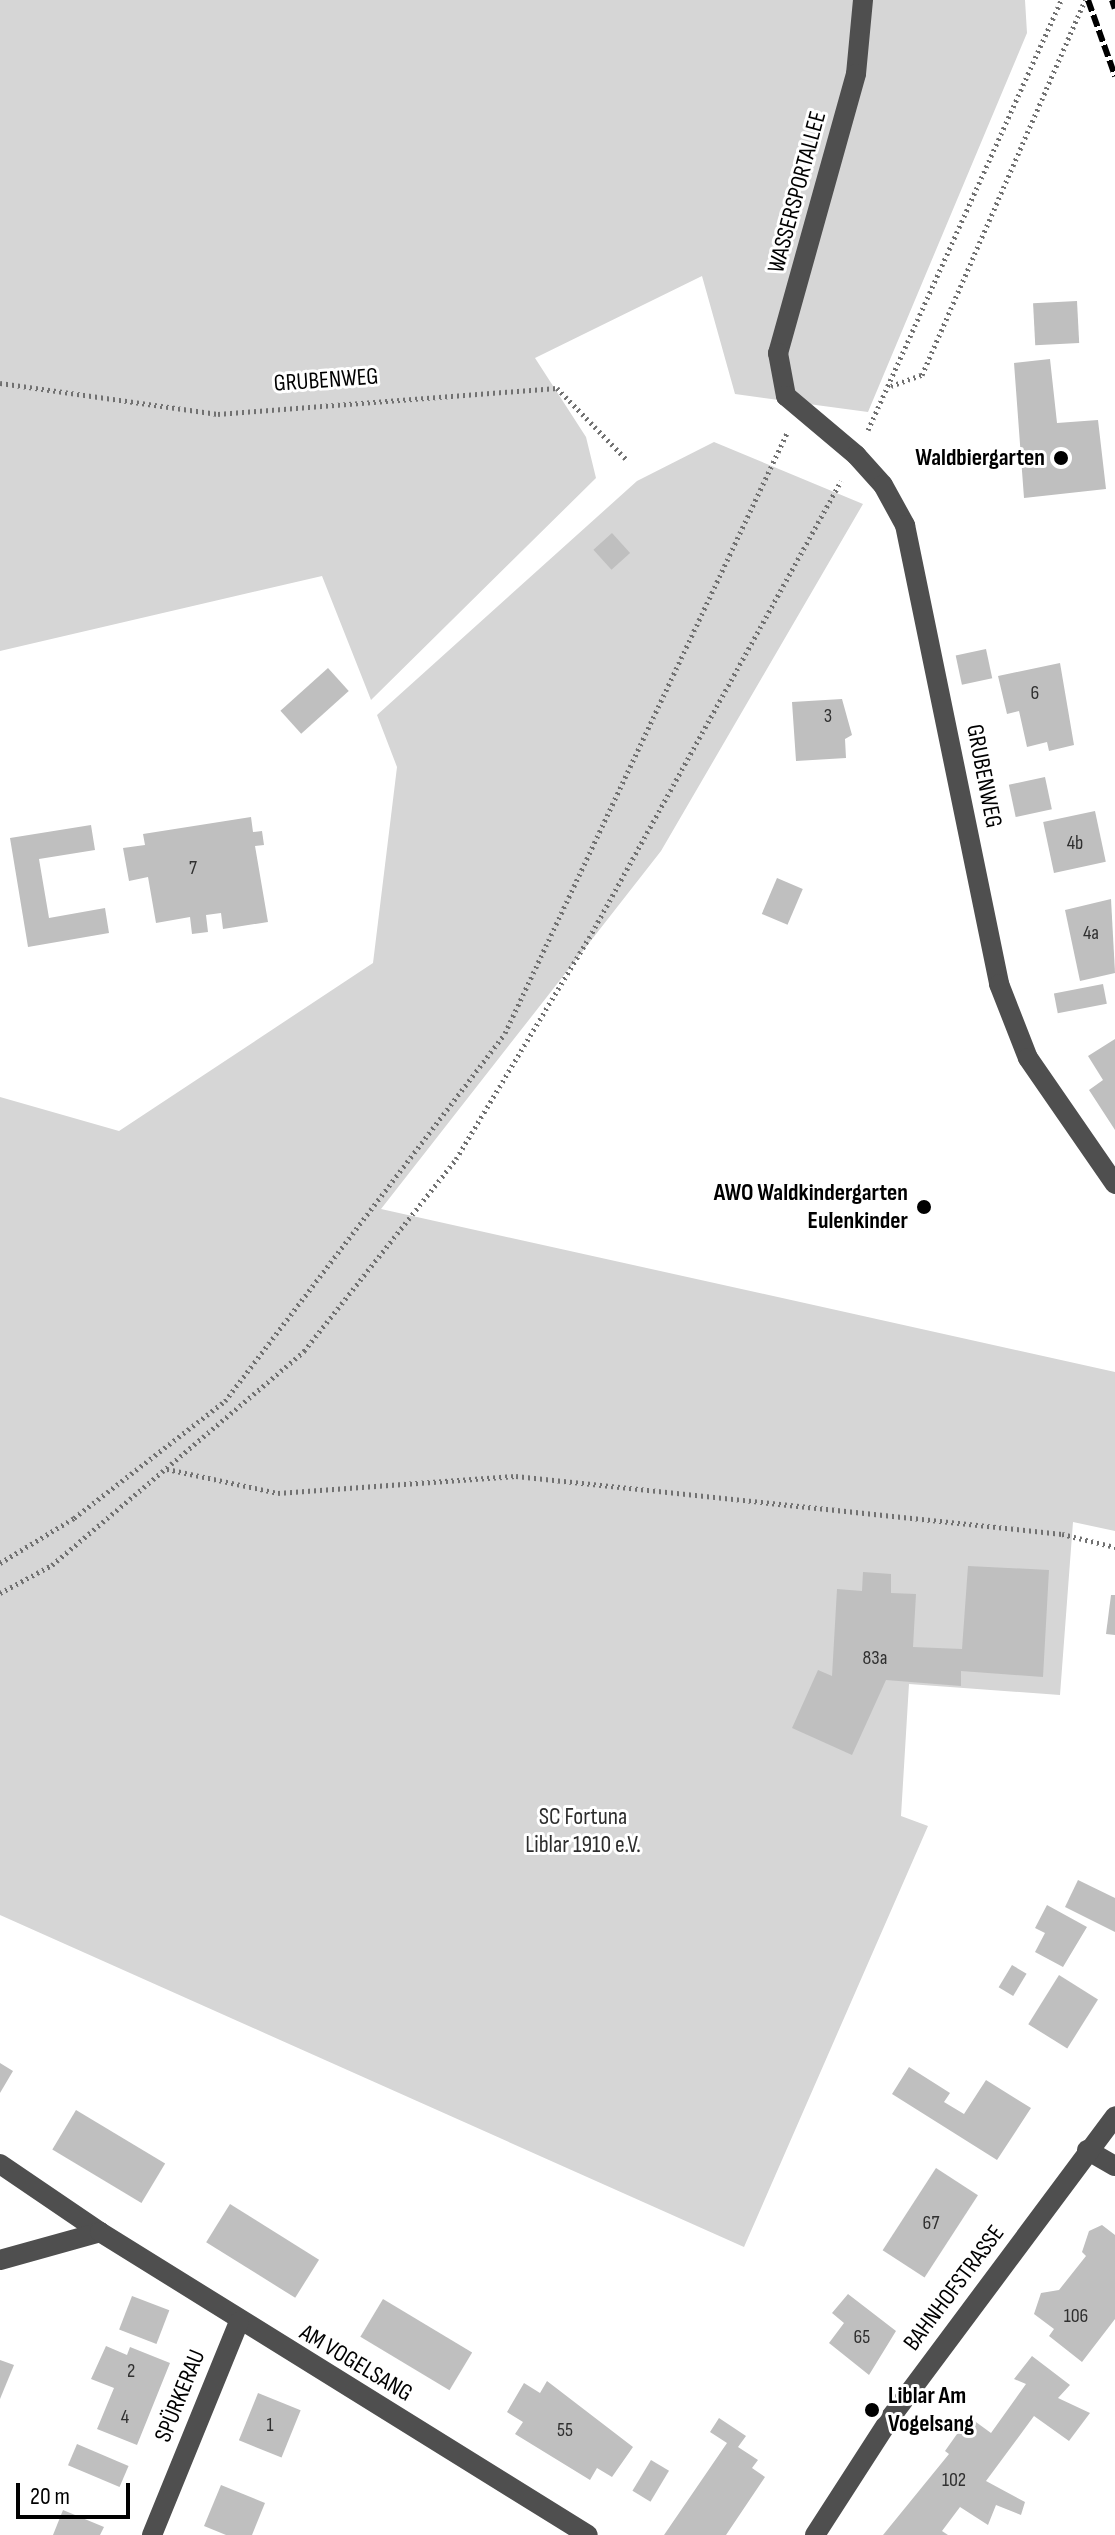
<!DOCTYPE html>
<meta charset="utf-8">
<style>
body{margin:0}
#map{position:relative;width:1115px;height:2535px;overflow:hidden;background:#fff;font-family:"Sofia Sans Condensed",sans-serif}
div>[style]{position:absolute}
.green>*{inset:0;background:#d6d6d6}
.building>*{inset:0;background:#bfbfbf;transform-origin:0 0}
.path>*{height:5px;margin-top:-2.5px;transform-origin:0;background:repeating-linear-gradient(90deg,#717171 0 2px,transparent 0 6px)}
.minor>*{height:20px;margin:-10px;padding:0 10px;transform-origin:10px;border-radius:10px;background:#4f4f4f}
.rail>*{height:6px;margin-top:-3px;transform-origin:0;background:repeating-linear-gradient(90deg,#000 0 12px,transparent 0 16px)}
.dots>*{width:22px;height:22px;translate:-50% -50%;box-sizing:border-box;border:4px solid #fff;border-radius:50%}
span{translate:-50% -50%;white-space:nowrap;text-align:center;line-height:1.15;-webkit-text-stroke:6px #fff;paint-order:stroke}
.number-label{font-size:20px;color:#303030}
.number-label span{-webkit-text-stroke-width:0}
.street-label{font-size:24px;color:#000}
.poi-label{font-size:24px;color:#000;font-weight:700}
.right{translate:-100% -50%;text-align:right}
.left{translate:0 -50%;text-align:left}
.park-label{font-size:24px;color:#2d2d2d}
.scale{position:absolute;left:16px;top:2483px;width:114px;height:36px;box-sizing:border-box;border:4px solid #000;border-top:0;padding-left:10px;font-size:24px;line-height:28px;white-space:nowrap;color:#000;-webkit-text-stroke:6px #fff;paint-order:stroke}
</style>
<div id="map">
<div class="green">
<i style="clip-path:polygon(0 0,1025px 0,1027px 33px,868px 412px,735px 394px,702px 276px,535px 358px,586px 437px,596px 478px,371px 700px,322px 576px,0 651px)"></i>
<i style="clip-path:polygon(714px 442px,863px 504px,661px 851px,381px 1209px,1115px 1372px,1115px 1531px,1073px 1522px,1060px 1695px,909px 1684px,901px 1816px,928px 1826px,744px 2247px,0 1915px,0 1097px,119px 1131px,373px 963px,397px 767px,377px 715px,637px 481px)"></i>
</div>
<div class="building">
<i style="left:1077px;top:301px;width:42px;height:44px;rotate:87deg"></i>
<i style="clip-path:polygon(1050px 359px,1057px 423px,1098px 420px,1106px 489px,1024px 498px,1014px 363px)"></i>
<i style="left:612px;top:533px;width:27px;height:25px;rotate:48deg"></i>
<i style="left:986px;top:649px;width:30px;height:31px;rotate:78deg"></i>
<i style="clip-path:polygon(1060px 663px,1074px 745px,1049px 751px,1047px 742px,1027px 747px,1019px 711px,1007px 714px,998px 676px)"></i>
<i style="left:328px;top:668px;width:31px;height:64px;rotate:48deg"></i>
<i style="clip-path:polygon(842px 699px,852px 735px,845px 739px,846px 758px,796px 761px,792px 702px)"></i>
<i style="left:1045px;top:777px;width:33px;height:37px;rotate:78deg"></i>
<i style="left:1095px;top:811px;width:52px;height:53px;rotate:78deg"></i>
<i style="clip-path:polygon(251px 817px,253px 832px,262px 831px,264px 845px,255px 846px,268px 922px,223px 929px,221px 913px,206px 915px,208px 932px,192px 934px,190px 917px,156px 923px,148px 877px,129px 881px,123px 848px,145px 845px,143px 834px)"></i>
<i style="clip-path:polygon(91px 825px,95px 850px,39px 859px,49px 918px,105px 908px,109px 933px,28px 947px,10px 838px)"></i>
<i style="left:777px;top:878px;width:28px;height:39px;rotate:23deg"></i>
<i style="clip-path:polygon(1111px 899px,1115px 973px,1080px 981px,1065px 910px)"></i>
<i style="left:1103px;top:984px;width:20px;height:50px;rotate:79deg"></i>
<i style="clip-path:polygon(1115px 1039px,1115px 1130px,1089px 1090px,1103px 1080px,1088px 1056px)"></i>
<i style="clip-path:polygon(968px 1566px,1049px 1570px,1043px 1677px,961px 1671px,961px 1686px,886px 1680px,852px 1755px,792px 1728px,818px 1670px,832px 1676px,837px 1589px,862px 1591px,863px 1572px,891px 1574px,891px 1593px,916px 1594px,913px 1647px,962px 1649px)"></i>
<i style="clip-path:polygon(1111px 1595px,1115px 1595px,1115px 1635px,1106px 1634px)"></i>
<i style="clip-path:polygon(1078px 1880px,1115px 1898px,1115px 1932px,1065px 1907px)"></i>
<i style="clip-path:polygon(1047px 1905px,1087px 1927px,1063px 1967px,1035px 1952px,1045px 1933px,1035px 1928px)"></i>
<i style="left:1012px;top:1965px;width:17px;height:26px;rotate:31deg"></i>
<i style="left:1059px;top:1975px;width:46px;height:58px;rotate:32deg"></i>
<i style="clip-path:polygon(0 2063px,13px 2071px,0 2093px)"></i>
<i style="clip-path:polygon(909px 2067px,950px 2093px,944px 2102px,964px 2114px,986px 2080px,1031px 2108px,997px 2160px,892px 2094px)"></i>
<i style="left:76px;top:2110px;width:104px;height:46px;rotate:31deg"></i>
<i style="left:936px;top:2168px;width:50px;height:98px;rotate:33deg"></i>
<i style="left:230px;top:2204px;width:105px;height:45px;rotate:32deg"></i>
<i style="clip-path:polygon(1102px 2225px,1115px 2235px,1115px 2319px,1082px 2362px,1049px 2336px,1054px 2329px,1034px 2314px,1041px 2293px,1059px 2290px,1086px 2256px,1082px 2252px,1089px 2231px)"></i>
<i style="clip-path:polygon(848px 2294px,896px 2331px,869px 2375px,829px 2343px,844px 2323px,832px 2313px)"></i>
<i style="left:132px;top:2296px;width:40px;height:36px;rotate:21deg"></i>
<i style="left:383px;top:2299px;width:104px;height:44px;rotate:31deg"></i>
<i style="clip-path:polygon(106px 2346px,127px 2355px,130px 2347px,170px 2363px,137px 2445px,97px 2429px,114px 2388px,91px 2379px)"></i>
<i style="clip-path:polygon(1032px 2356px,1070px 2385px,1058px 2398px,1090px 2413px,1069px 2441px,1034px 2416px,986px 2481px,1025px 2502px,1021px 2515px,996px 2505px,988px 2525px,960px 2507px,942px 2531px,948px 2535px,883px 2535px,949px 2454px,945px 2451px,969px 2417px,991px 2433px,1026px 2384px,1014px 2379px)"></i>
<i style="clip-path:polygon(0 2360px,14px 2365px,0 2399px)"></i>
<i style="clip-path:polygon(547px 2381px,633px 2447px,612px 2477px,597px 2468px,590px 2480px,515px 2434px,523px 2422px,507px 2412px,524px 2383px,540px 2393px)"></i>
<i style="left:258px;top:2393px;width:46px;height:51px;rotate:22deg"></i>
<i style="clip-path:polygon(719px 2418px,746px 2436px,738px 2447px,758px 2460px,752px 2468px,765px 2477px,726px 2535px,664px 2535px,727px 2443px,710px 2432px)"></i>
<i style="left:77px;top:2444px;width:56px;height:23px;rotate:23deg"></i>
<i style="left:651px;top:2460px;width:21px;height:36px;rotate:31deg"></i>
<i style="clip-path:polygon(221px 2485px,265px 2503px,252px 2535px,226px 2535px,204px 2526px)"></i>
<i style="clip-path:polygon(63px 2510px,104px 2527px,100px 2535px,53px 2535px)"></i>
</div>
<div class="path">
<i style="left:0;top:383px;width:220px;rotate:8.1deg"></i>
<i style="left:218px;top:414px;width:340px;rotate:-4.4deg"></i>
<i style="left:557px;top:388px;width:100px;rotate:45.8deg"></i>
<i style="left:891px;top:386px;width:33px;rotate:-20deg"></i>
<i style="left:922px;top:375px;width:409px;rotate:-66.5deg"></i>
<i style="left:868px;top:430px;width:471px;rotate:-65.8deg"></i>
<i style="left:167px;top:1469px;width:114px;rotate:12.2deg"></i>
<i style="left:278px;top:1493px;width:239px;rotate:-4.1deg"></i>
<i style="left:516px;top:1476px;width:549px;rotate:6.06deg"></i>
<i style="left:1062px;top:1534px;width:55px;rotate:13.8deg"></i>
<i style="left:0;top:1563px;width:87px;rotate:-31.3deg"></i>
<i style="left:74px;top:1518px;width:191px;rotate:-37.8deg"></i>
<i style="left:225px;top:1401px;width:462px;rotate:-52.7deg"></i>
<i style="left:505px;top:1033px;width:663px;rotate:-64.83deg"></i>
<i style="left:0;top:1593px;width:59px;rotate:-28.3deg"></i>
<i style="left:52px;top:1565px;width:331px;rotate:-40.3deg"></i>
<i style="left:304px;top:1351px;width:245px;rotate:-51.6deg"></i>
<i style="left:456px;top:1159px;width:258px;rotate:-59deg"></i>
<i style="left:589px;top:938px;width:522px;rotate:-61.13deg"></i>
</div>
<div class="minor">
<i style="left:863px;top:0;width:74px;rotate:95.4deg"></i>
<i style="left:856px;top:74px;width:290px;rotate:105.6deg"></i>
<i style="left:778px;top:353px;width:44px;rotate:79.5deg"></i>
<i style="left:786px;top:396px;width:92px;rotate:40.1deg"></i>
<i style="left:856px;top:455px;width:40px;rotate:48deg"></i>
<i style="left:883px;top:485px;width:46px;rotate:61.2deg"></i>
<i style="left:905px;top:525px;width:469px;rotate:78.4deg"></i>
<i style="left:999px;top:984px;width:79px;rotate:68.6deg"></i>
<i style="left:1028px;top:1058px;width:153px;rotate:55.4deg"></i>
<i style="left:1087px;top:2150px;width:32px;rotate:30deg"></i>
<i style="left:0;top:2164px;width:121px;rotate:34.2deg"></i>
<i style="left:0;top:2260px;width:104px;rotate:-15.6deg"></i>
<i style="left:100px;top:2232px;width:574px;rotate:31.84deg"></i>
<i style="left:152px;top:2535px;width:230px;rotate:-67.8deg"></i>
<i style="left:815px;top:2535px;width:140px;rotate:-57.2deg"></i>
<i style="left:891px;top:2417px;width:375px;rotate:-53.3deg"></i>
</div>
<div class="rail">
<i style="left:1088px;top:0;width:81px;rotate:70.4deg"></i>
<i style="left:1112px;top:0;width:9px;rotate:72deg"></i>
</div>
<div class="dots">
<i style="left:1061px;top:458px;background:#000"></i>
<i style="left:924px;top:1207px;background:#000"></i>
<i style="left:872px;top:2410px;background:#000"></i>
</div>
<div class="number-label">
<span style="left:1035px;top:693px">6</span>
<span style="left:828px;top:716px">3</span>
<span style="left:1075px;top:843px">4b</span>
<span style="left:193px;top:868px">7</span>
<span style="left:1091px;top:933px">4a</span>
<span style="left:875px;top:1658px">83a</span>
<span style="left:931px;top:2223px">67</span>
<span style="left:1076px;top:2316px">106</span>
<span style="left:862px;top:2337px">65</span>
<span style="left:131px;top:2371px">2</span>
<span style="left:125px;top:2417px">4</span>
<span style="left:270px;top:2425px">1</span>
<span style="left:565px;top:2430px">55</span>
<span style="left:954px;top:2480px">102</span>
</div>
<div class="street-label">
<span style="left:797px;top:192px;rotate:-75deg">WASSERSPORTALLEE</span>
<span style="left:326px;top:380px;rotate:-4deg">GRUBENWEG</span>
<span style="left:984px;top:776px;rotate:79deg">GRUBENWEG</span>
<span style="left:954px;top:2288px;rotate:-53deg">BAHNHOFSTRASSE</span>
<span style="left:356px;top:2363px;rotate:31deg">AM VOGELSANG</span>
<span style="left:180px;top:2396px;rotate:-68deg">SPÜRKERAU</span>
</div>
<div class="poi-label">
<span class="right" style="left:1045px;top:458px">Waldbiergarten</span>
<span class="right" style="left:908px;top:1207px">AWO Waldkindergarten<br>Eulenkinder</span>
<span class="left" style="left:888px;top:2410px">Liblar Am<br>Vogelsang</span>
</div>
<div class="park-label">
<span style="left:583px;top:1831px">SC Fortuna<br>Liblar 1910 e.V.</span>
</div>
<div class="scale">20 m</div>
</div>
